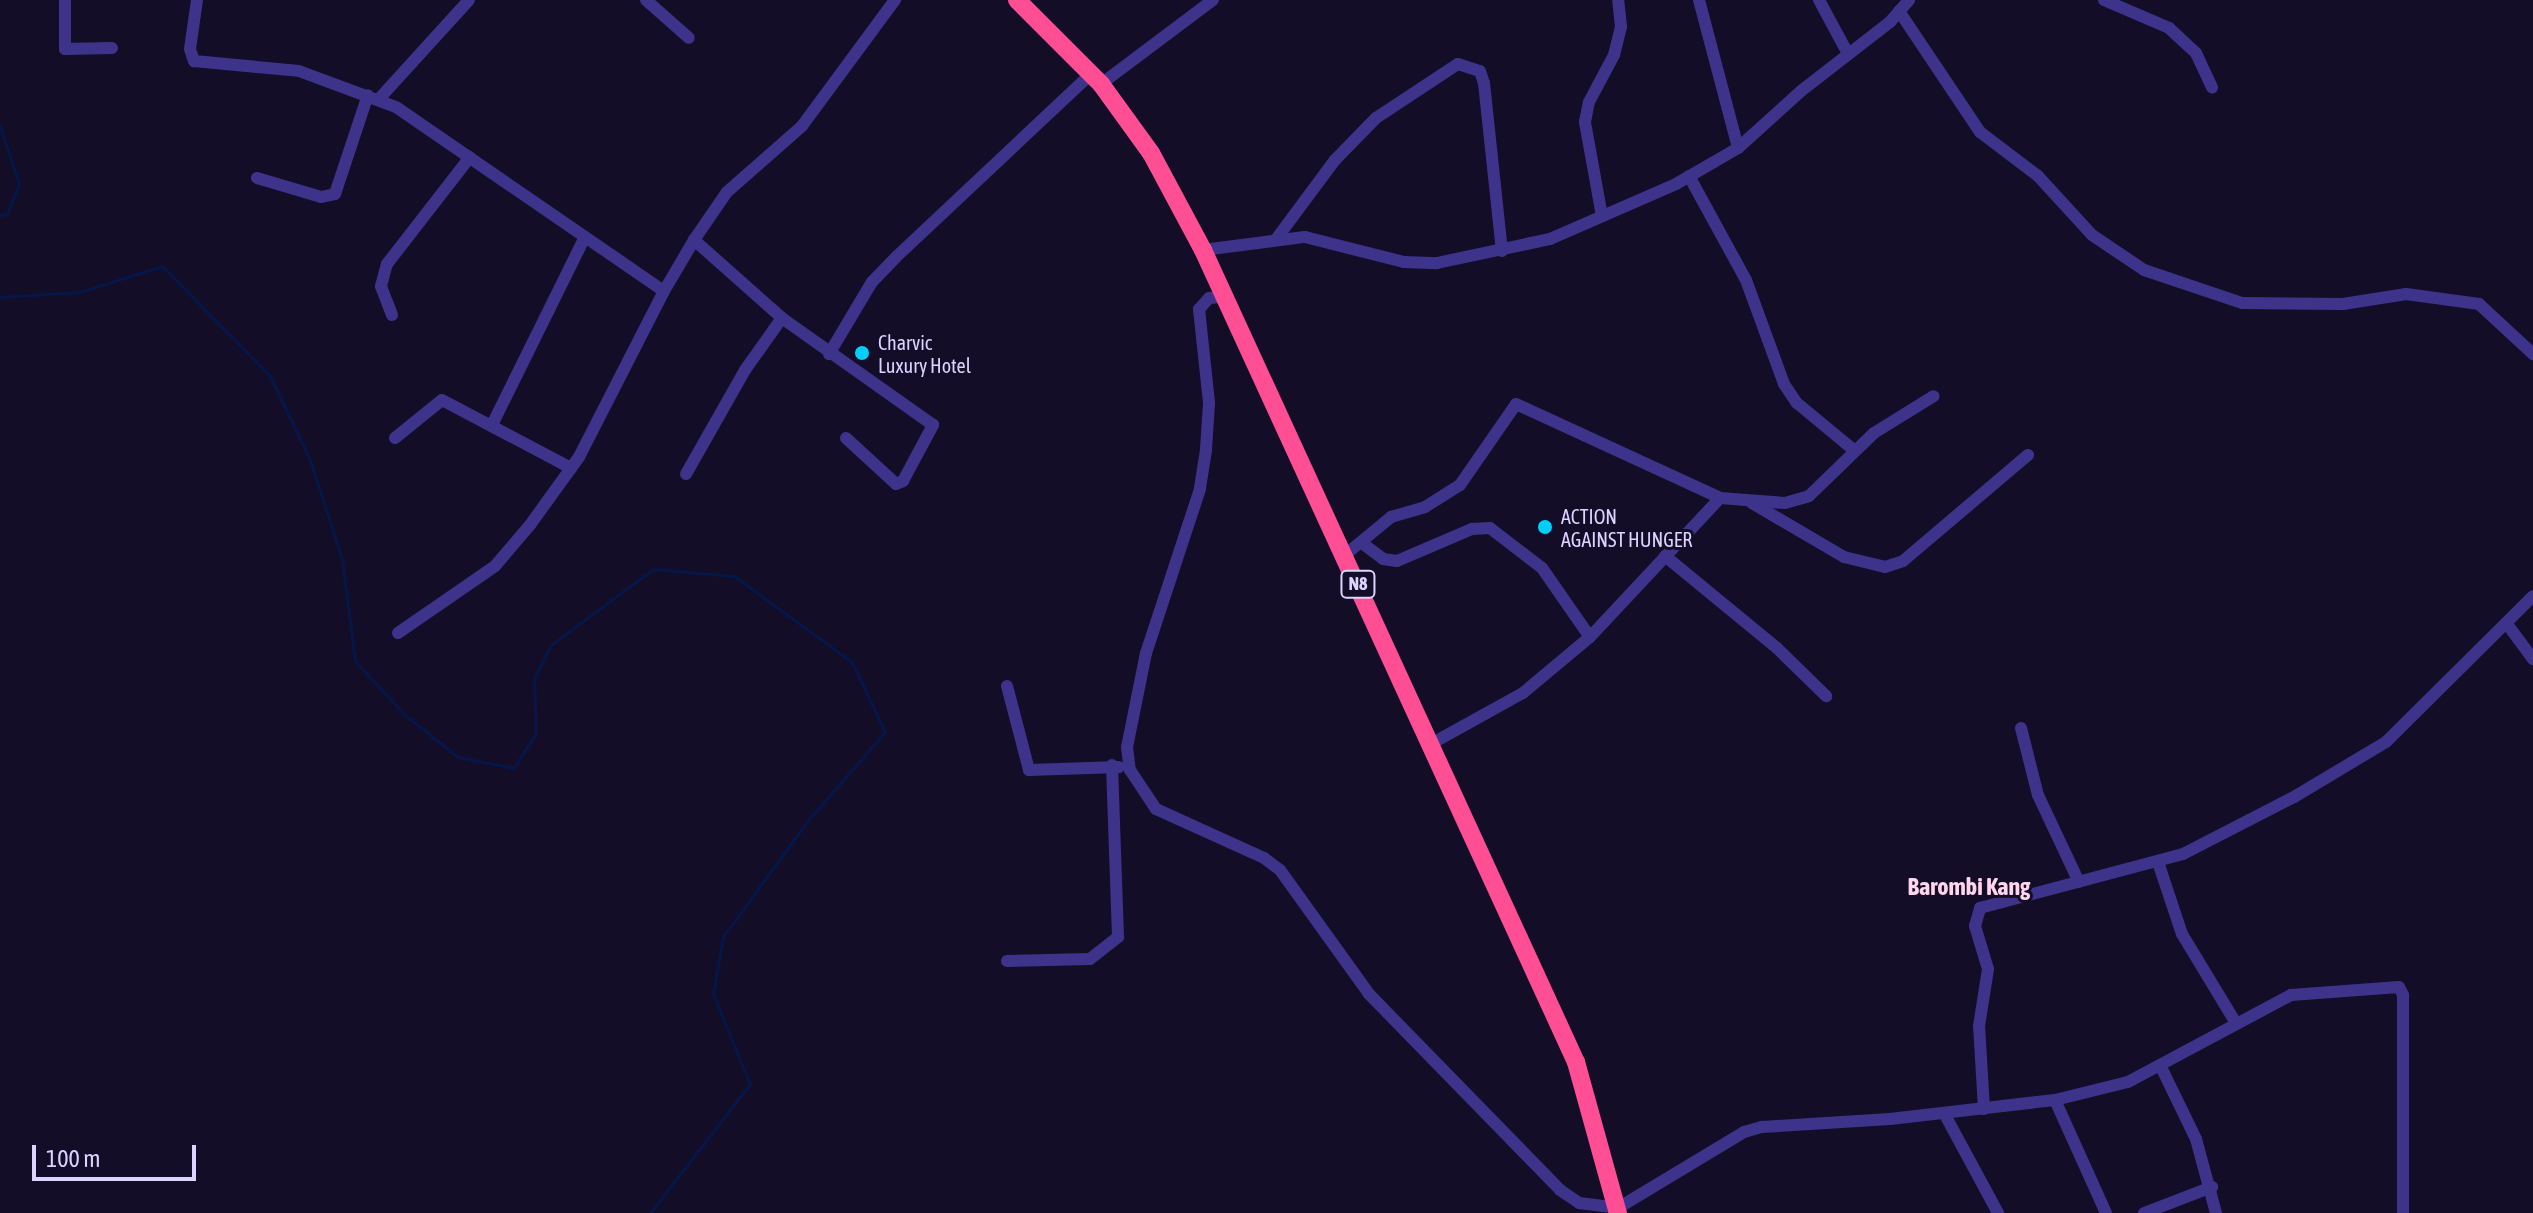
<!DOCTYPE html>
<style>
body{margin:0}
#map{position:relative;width:2533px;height:1213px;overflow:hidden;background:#140d28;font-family:"Asap Condensed",sans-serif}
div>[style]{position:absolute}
.stream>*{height:3px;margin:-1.5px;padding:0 1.5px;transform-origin:1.5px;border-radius:1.5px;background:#051749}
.minor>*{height:12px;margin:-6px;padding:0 6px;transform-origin:6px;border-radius:6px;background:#3e338b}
.highway>*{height:18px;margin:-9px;padding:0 9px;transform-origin:9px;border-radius:9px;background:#ff4e94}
.dots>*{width:22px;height:22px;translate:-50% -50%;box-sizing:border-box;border:4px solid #140d28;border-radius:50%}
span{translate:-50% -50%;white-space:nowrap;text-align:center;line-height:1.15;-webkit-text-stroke:6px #140d28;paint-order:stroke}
.shield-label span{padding:2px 6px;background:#140d28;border:2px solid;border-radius:6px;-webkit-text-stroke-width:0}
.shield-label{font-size:18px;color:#dcd3ff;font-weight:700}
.poi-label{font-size:20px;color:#dcd3ff}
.left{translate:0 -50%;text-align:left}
.quarter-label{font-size:24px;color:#ffd5ec;font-weight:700}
.scale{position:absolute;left:32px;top:1145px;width:164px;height:36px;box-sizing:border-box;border:4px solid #dcd3ff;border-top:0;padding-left:10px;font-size:24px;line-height:28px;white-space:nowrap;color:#dcd3ff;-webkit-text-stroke:6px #140d28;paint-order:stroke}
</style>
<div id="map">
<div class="stream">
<i style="left:0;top:126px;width:61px;rotate:71.9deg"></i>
<i style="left:19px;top:184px;width:32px;rotate:112deg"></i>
<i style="left:7px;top:214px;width:7px;rotate:172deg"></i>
<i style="left:0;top:297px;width:80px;rotate:-3.6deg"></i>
<i style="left:80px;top:292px;width:86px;rotate:-17.6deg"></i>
<i style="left:162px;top:266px;width:154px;rotate:45.5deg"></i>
<i style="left:270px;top:376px;width:93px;rotate:64.5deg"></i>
<i style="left:310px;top:460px;width:104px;rotate:72.1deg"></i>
<i style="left:342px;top:559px;width:103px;rotate:82.7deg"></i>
<i style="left:355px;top:661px;width:74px;rotate:47.2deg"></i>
<i style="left:405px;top:715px;width:68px;rotate:38.4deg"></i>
<i style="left:458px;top:757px;width:57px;rotate:11.1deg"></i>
<i style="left:514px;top:768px;width:41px;rotate:-57.8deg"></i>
<i style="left:536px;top:733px;width:55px;rotate:-92.1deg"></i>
<i style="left:534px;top:678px;width:37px;rotate:-63deg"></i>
<i style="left:551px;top:645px;width:127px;rotate:-36.7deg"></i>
<i style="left:653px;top:569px;width:81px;rotate:4.9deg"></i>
<i style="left:734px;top:576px;width:146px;rotate:36.1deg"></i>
<i style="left:852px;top:662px;width:77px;rotate:64.8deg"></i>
<i style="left:885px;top:732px;width:116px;rotate:131.1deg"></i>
<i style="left:809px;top:819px;width:146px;rotate:126.1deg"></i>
<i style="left:723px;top:937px;width:58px;rotate:100deg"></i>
<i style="left:713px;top:994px;width:97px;rotate:67.7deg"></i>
<i style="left:750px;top:1084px;width:163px;rotate:127.8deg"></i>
</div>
<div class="minor">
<i style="left:65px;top:0;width:49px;rotate:90deg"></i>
<i style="left:65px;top:49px;width:47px;rotate:-1.2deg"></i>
<i style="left:197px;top:0;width:49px;rotate:98.1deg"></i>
<i style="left:190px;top:49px;width:13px;rotate:72deg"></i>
<i style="left:194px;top:61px;width:105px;rotate:5.4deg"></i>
<i style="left:299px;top:71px;width:103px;rotate:20.4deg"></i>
<i style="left:396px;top:107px;width:325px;rotate:34.5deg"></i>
<i style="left:664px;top:291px;width:59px;rotate:-59.5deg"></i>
<i style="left:646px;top:0;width:57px;rotate:41.5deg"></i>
<i style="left:1699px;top:0;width:153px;rotate:75.2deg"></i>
<i style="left:1819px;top:0;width:59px;rotate:61.7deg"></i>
<i style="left:2104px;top:0;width:71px;rotate:23.3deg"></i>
<i style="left:2169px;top:28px;width:37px;rotate:43deg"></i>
<i style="left:2196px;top:53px;width:38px;rotate:65deg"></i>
<i style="left:1899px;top:11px;width:146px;rotate:56.2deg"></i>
<i style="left:1980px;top:132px;width:73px;rotate:37.2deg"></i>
<i style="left:2038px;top:176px;width:80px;rotate:47.5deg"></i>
<i style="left:2092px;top:235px;width:63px;rotate:33.9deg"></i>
<i style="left:2144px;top:270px;width:103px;rotate:18.6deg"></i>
<i style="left:2242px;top:303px;width:101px;rotate:0.6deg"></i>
<i style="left:2343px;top:304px;width:64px;rotate:-9deg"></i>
<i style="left:2406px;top:294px;width:74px;rotate:7.8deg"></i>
<i style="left:2479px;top:304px;width:74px;rotate:42.8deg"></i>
<i style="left:1101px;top:84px;width:140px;rotate:-36.9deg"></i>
<i style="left:378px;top:100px;width:135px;rotate:-47.7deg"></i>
<i style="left:1689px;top:176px;width:119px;rotate:61.3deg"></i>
<i style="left:1746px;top:280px;width:111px;rotate:69.9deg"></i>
<i style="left:1784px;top:384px;width:23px;rotate:56deg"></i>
<i style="left:1797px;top:403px;width:75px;rotate:39.6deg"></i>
<i style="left:257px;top:178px;width:67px;rotate:16.5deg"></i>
<i style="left:321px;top:197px;width:14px;rotate:-12deg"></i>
<i style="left:335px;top:194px;width:104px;rotate:-71.6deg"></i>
<i style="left:1602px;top:216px;width:96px;rotate:-100.3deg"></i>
<i style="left:1585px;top:122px;width:20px;rotate:-79deg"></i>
<i style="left:1589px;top:102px;width:53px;rotate:-62deg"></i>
<i style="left:1614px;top:55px;width:29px;rotate:-76deg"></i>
<i style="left:1621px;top:27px;width:27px;rotate:-96deg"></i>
<i style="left:1277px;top:238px;width:97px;rotate:-53.4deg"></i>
<i style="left:1335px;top:160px;width:59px;rotate:-45.7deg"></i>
<i style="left:1376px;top:118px;width:98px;rotate:-33.4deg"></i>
<i style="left:1458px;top:64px;width:23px;rotate:18deg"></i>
<i style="left:1480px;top:71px;width:13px;rotate:72deg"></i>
<i style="left:1484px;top:83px;width:169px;rotate:83.9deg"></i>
<i style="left:1203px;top:250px;width:103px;rotate:-7.3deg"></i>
<i style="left:1305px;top:237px;width:102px;rotate:14.2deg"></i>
<i style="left:1404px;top:262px;width:33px;rotate:2deg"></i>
<i style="left:1437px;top:263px;width:116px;rotate:-12deg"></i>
<i style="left:1550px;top:239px;width:137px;rotate:-23.6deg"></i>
<i style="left:1676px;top:184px;width:72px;rotate:-30.1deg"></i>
<i style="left:1738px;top:148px;width:85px;rotate:-42.1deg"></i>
<i style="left:1801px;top:91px;width:113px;rotate:-37.8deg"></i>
<i style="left:1890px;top:22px;width:29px;rotate:-49deg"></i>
<i style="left:1221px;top:297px;width:12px;rotate:175deg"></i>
<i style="left:1209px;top:298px;width:15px;rotate:132deg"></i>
<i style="left:1199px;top:309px;width:95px;rotate:83.9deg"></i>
<i style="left:1209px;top:403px;width:47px;rotate:93.7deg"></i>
<i style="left:1206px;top:450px;width:39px;rotate:99deg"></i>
<i style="left:1200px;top:489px;width:173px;rotate:108.2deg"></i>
<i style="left:1146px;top:653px;width:96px;rotate:101.4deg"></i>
<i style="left:1127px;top:747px;width:23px;rotate:83deg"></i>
<i style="left:1130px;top:770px;width:47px;rotate:56.3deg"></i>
<i style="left:1156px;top:809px;width:119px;rotate:24.4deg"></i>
<i style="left:1264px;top:858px;width:20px;rotate:37deg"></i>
<i style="left:1280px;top:870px;width:153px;rotate:54.3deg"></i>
<i style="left:1369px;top:994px;width:274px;rotate:45.7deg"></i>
<i style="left:1560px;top:1190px;width:23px;rotate:34deg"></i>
<i style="left:1579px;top:1203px;width:39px;rotate:7deg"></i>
<i style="left:1618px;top:1208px;width:147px;rotate:-31.1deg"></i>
<i style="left:1744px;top:1132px;width:19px;rotate:-16deg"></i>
<i style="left:1762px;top:1127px;width:128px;rotate:-3.6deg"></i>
<i style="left:1890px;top:1119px;width:166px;rotate:-6.6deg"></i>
<i style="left:2055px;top:1100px;width:75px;rotate:-13.9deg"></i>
<i style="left:2128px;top:1082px;width:185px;rotate:-28.1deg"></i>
<i style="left:2291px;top:995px;width:108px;rotate:-4.2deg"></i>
<i style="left:2399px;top:987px;width:9px;rotate:63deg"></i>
<i style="left:2403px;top:995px;width:218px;rotate:90deg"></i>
<i style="left:392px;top:315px;width:31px;rotate:-111deg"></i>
<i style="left:381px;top:286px;width:23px;rotate:-75deg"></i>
<i style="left:387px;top:264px;width:135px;rotate:-52.2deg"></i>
<i style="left:829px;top:354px;width:84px;rotate:-59.2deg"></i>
<i style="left:872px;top:282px;width:35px;rotate:-46deg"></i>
<i style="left:896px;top:257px;width:266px;rotate:-43.2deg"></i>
<i style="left:492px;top:425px;width:208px;rotate:-63.7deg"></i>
<i style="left:395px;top:438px;width:60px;rotate:-39deg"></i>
<i style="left:442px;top:400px;width:146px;rotate:27.8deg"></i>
<i style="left:846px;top:438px;width:68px;rotate:42.6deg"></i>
<i style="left:896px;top:484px;width:8px;rotate:-23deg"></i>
<i style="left:903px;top:481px;width:64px;rotate:-61.8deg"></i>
<i style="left:933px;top:425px;width:185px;rotate:-144.7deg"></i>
<i style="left:782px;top:318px;width:118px;rotate:-138.4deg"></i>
<i style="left:694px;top:240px;width:58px;rotate:-55.5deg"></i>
<i style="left:727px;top:192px;width:100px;rotate:-41.3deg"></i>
<i style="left:802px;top:126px;width:157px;rotate:-53.6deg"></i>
<i style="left:686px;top:474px;width:120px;rotate:-60.4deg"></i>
<i style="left:745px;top:370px;width:64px;rotate:-54.6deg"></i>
<i style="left:1752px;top:503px;width:107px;rotate:30.4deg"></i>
<i style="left:1844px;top:557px;width:42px;rotate:13.7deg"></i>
<i style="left:1885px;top:567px;width:19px;rotate:-18deg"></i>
<i style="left:1903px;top:561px;width:164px;rotate:-40.3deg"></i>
<i style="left:1362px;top:543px;width:26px;rotate:37deg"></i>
<i style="left:1383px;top:559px;width:14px;rotate:8deg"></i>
<i style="left:1397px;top:561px;width:82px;rotate:-23.1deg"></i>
<i style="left:1472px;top:529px;width:18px;rotate:-3deg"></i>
<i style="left:1490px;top:528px;width:66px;rotate:37.6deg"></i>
<i style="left:1542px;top:568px;width:84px;rotate:55.2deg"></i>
<i style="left:1345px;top:555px;width:60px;rotate:-39.6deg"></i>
<i style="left:1391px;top:517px;width:35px;rotate:-16deg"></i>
<i style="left:1425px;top:507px;width:41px;rotate:-32.2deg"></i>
<i style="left:1460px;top:485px;width:98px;rotate:-55.3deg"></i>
<i style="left:1516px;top:404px;width:225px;rotate:24.7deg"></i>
<i style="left:1665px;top:556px;width:145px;rotate:39.4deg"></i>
<i style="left:1777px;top:648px;width:69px;rotate:44.4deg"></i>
<i style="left:2507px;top:624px;width:44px;rotate:53.4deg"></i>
<i style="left:398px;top:633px;width:118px;rotate:-34.6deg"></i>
<i style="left:495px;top:566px;width:54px;rotate:-49.5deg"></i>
<i style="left:530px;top:525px;width:84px;rotate:-54.2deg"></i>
<i style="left:579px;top:457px;width:186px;rotate:-62.9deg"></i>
<i style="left:1007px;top:686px;width:87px;rotate:75.3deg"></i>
<i style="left:1029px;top:770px;width:90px;rotate:-1.9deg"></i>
<i style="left:2021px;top:728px;width:69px;rotate:75.8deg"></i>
<i style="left:2038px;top:795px;width:96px;rotate:64.8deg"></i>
<i style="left:1429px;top:745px;width:107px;rotate:-29deg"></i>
<i style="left:1523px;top:693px;width:87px;rotate:-39.9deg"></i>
<i style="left:1590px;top:637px;width:190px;rotate:-46.9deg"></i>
<i style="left:1720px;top:498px;width:65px;rotate:4.4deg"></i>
<i style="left:1785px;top:503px;width:25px;rotate:-16deg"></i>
<i style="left:1809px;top:496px;width:91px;rotate:-44.1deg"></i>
<i style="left:1874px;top:433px;width:70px;rotate:-31.7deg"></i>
<i style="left:2158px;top:862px;width:76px;rotate:71.6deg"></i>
<i style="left:2182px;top:934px;width:104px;rotate:58.8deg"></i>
<i style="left:1007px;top:961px;width:83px;rotate:-1.4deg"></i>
<i style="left:1090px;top:959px;width:36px;rotate:-38deg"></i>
<i style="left:1118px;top:937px;width:172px;rotate:-92deg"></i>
<i style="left:2161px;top:1067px;width:80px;rotate:64.1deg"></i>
<i style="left:2196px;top:1139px;width:77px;rotate:74.9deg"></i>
<i style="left:2055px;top:1100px;width:124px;rotate:65.7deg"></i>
<i style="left:1984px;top:1109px;width:83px;rotate:-93.4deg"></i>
<i style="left:1979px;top:1026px;width:58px;rotate:-81deg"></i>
<i style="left:1988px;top:969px;width:45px;rotate:-106.8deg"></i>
<i style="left:1975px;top:926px;width:19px;rotate:-74deg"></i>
<i style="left:1980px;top:908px;width:210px;rotate:-14.9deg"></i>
<i style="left:2183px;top:854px;width:125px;rotate:-27.2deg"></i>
<i style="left:2294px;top:797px;width:107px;rotate:-30.9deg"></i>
<i style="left:2386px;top:742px;width:207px;rotate:-44.8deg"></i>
<i style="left:1944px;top:1113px;width:114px;rotate:61.6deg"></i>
<i style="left:2144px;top:1213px;width:73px;rotate:-20.9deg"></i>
</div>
<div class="highway">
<i style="left:1017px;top:0;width:119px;rotate:45deg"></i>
<i style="left:1101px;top:84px;width:85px;rotate:54.1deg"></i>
<i style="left:1151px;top:153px;width:110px;rotate:61.8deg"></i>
<i style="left:1203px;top:250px;width:894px;rotate:65.33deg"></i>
<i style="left:1576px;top:1062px;width:157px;rotate:74.5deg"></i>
</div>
<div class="dots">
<i style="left:862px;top:353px;background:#00cffe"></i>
<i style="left:1545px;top:527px;background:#00cffe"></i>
</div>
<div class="shield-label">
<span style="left:1358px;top:584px">N8</span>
</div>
<div class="poi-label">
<span class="left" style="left:878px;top:354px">Charvic<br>Luxury Hotel</span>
<span class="left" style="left:1561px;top:528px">ACTION<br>AGAINST HUNGER</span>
</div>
<div class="quarter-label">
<span style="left:1969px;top:887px">Barombi Kang</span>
</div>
<div class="scale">100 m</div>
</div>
